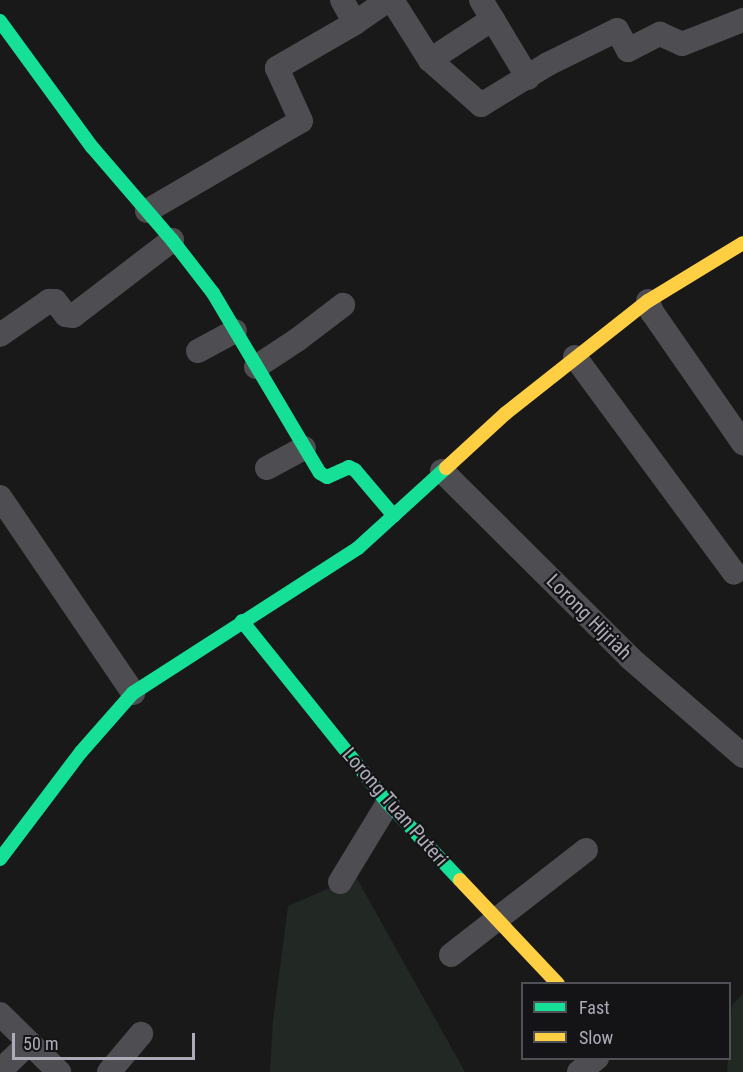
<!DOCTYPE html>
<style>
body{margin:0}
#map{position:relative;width:743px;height:1072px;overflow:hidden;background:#191919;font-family:"Roboto Condensed",sans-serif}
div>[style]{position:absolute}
.green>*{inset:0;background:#222823}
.street>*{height:24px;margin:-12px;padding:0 12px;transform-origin:12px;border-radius:12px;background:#4e4e52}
.fast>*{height:14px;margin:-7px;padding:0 7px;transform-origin:7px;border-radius:7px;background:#16e098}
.slow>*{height:14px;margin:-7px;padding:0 7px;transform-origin:7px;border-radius:7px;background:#ffcf43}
span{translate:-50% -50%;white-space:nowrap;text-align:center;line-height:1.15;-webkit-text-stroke:4.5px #141315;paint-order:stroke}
.street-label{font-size:20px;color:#acacb8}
.legend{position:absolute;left:521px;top:982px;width:210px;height:78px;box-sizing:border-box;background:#141315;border:2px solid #515056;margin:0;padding:8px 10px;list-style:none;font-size:18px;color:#acacb8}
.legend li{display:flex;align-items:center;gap:12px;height:30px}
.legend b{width:30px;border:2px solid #515056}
.scale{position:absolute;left:12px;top:1033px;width:183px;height:27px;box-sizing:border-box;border:3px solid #acacb8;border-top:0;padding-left:8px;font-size:18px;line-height:21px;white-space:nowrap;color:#acacb8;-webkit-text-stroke:4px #141315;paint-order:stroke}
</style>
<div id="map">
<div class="green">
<i style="clip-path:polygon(356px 877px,465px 1072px,270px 1072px,273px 1021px,288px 906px)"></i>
<i style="clip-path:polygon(743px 994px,743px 1072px,727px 1072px,732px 1005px)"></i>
</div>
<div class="street">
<i style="left:342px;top:0;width:26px;rotate:61deg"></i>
<i style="left:355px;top:23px;width:40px;rotate:-34.9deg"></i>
<i style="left:392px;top:0;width:71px;rotate:57.7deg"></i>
<i style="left:430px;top:60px;width:68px;rotate:41.4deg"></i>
<i style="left:481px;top:105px;width:79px;rotate:-31.5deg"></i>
<i style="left:548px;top:64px;width:77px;rotate:-26.2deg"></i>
<i style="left:617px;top:30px;width:23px;rotate:61deg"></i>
<i style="left:628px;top:50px;width:36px;rotate:-27deg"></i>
<i style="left:660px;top:34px;width:24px;rotate:24deg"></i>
<i style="left:682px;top:44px;width:66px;rotate:-21.5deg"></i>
<i style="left:481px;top:0;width:91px;rotate:58.9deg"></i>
<i style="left:430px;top:60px;width:75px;rotate:-33.1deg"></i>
<i style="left:147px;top:211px;width:178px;rotate:-30.3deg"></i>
<i style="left:301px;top:121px;width:58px;rotate:-114.4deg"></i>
<i style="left:277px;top:68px;width:90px;rotate:-30deg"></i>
<i style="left:648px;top:301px;width:12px;rotate:70deg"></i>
<i style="left:652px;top:312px;width:160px;rotate:55.2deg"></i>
<i style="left:0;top:335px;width:60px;rotate:-34.8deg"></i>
<i style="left:49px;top:301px;width:6px"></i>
<i style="left:55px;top:301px;width:18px;rotate:52deg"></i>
<i style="left:66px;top:315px;width:7px;rotate:8deg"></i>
<i style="left:73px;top:316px;width:125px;rotate:-37.5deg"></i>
<i style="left:198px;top:351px;width:42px;rotate:-28.4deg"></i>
<i style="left:575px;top:357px;width:268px;rotate:53.6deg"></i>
<i style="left:256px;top:367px;width:49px;rotate:-33.4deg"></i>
<i style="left:297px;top:340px;width:58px;rotate:-37.3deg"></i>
<i style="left:267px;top:468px;width:42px;rotate:-28.4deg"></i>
<i style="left:442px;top:471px;width:265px;rotate:44.8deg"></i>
<i style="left:630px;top:658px;width:150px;rotate:40.9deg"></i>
<i style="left:0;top:497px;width:237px;rotate:55.8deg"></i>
<i style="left:340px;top:882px;width:92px;rotate:-58.7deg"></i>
<i style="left:451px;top:955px;width:171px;rotate:-37.9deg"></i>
<i style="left:0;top:1014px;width:83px;rotate:44.5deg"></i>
<i style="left:0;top:1071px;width:39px;rotate:-44deg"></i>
<i style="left:109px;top:1072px;width:50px;rotate:-49.9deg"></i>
<i style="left:579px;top:1072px;width:23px;rotate:-38deg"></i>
</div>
<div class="fast">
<i style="left:0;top:21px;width:156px;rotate:53.9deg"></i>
<i style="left:92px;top:147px;width:123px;rotate:49.3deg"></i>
<i style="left:172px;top:240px;width:67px;rotate:52.3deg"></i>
<i style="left:213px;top:293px;width:209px;rotate:59.3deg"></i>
<i style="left:320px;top:473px;width:8px;rotate:30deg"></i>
<i style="left:327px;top:477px;width:24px;rotate:-24deg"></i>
<i style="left:349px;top:467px;width:7px;rotate:27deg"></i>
<i style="left:355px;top:470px;width:60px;rotate:49.7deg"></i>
<i style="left:242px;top:621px;width:233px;rotate:51.3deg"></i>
<i style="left:388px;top:803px;width:105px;rotate:46.9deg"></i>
<i style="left:0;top:859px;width:134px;rotate:-52.9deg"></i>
<i style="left:81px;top:752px;width:79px;rotate:-48.6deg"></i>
<i style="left:133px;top:693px;width:268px;rotate:-32.8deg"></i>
<i style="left:358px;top:548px;width:119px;rotate:-42.3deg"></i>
</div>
<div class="slow">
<i style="left:446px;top:468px;width:81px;rotate:-42.5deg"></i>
<i style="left:506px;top:413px;width:181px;rotate:-38.3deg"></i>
<i style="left:648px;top:301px;width:111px;rotate:-31.4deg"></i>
<i style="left:460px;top:880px;width:143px;rotate:46.7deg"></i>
</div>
<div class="street-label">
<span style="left:589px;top:617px;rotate:45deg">Lorong Hijriah</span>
<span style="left:395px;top:807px;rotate:49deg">Lorong Tuan Puteri</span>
</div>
<ul class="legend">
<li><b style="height:8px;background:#16e098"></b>Fast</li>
<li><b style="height:8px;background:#ffcf43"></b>Slow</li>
</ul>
<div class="scale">50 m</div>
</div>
